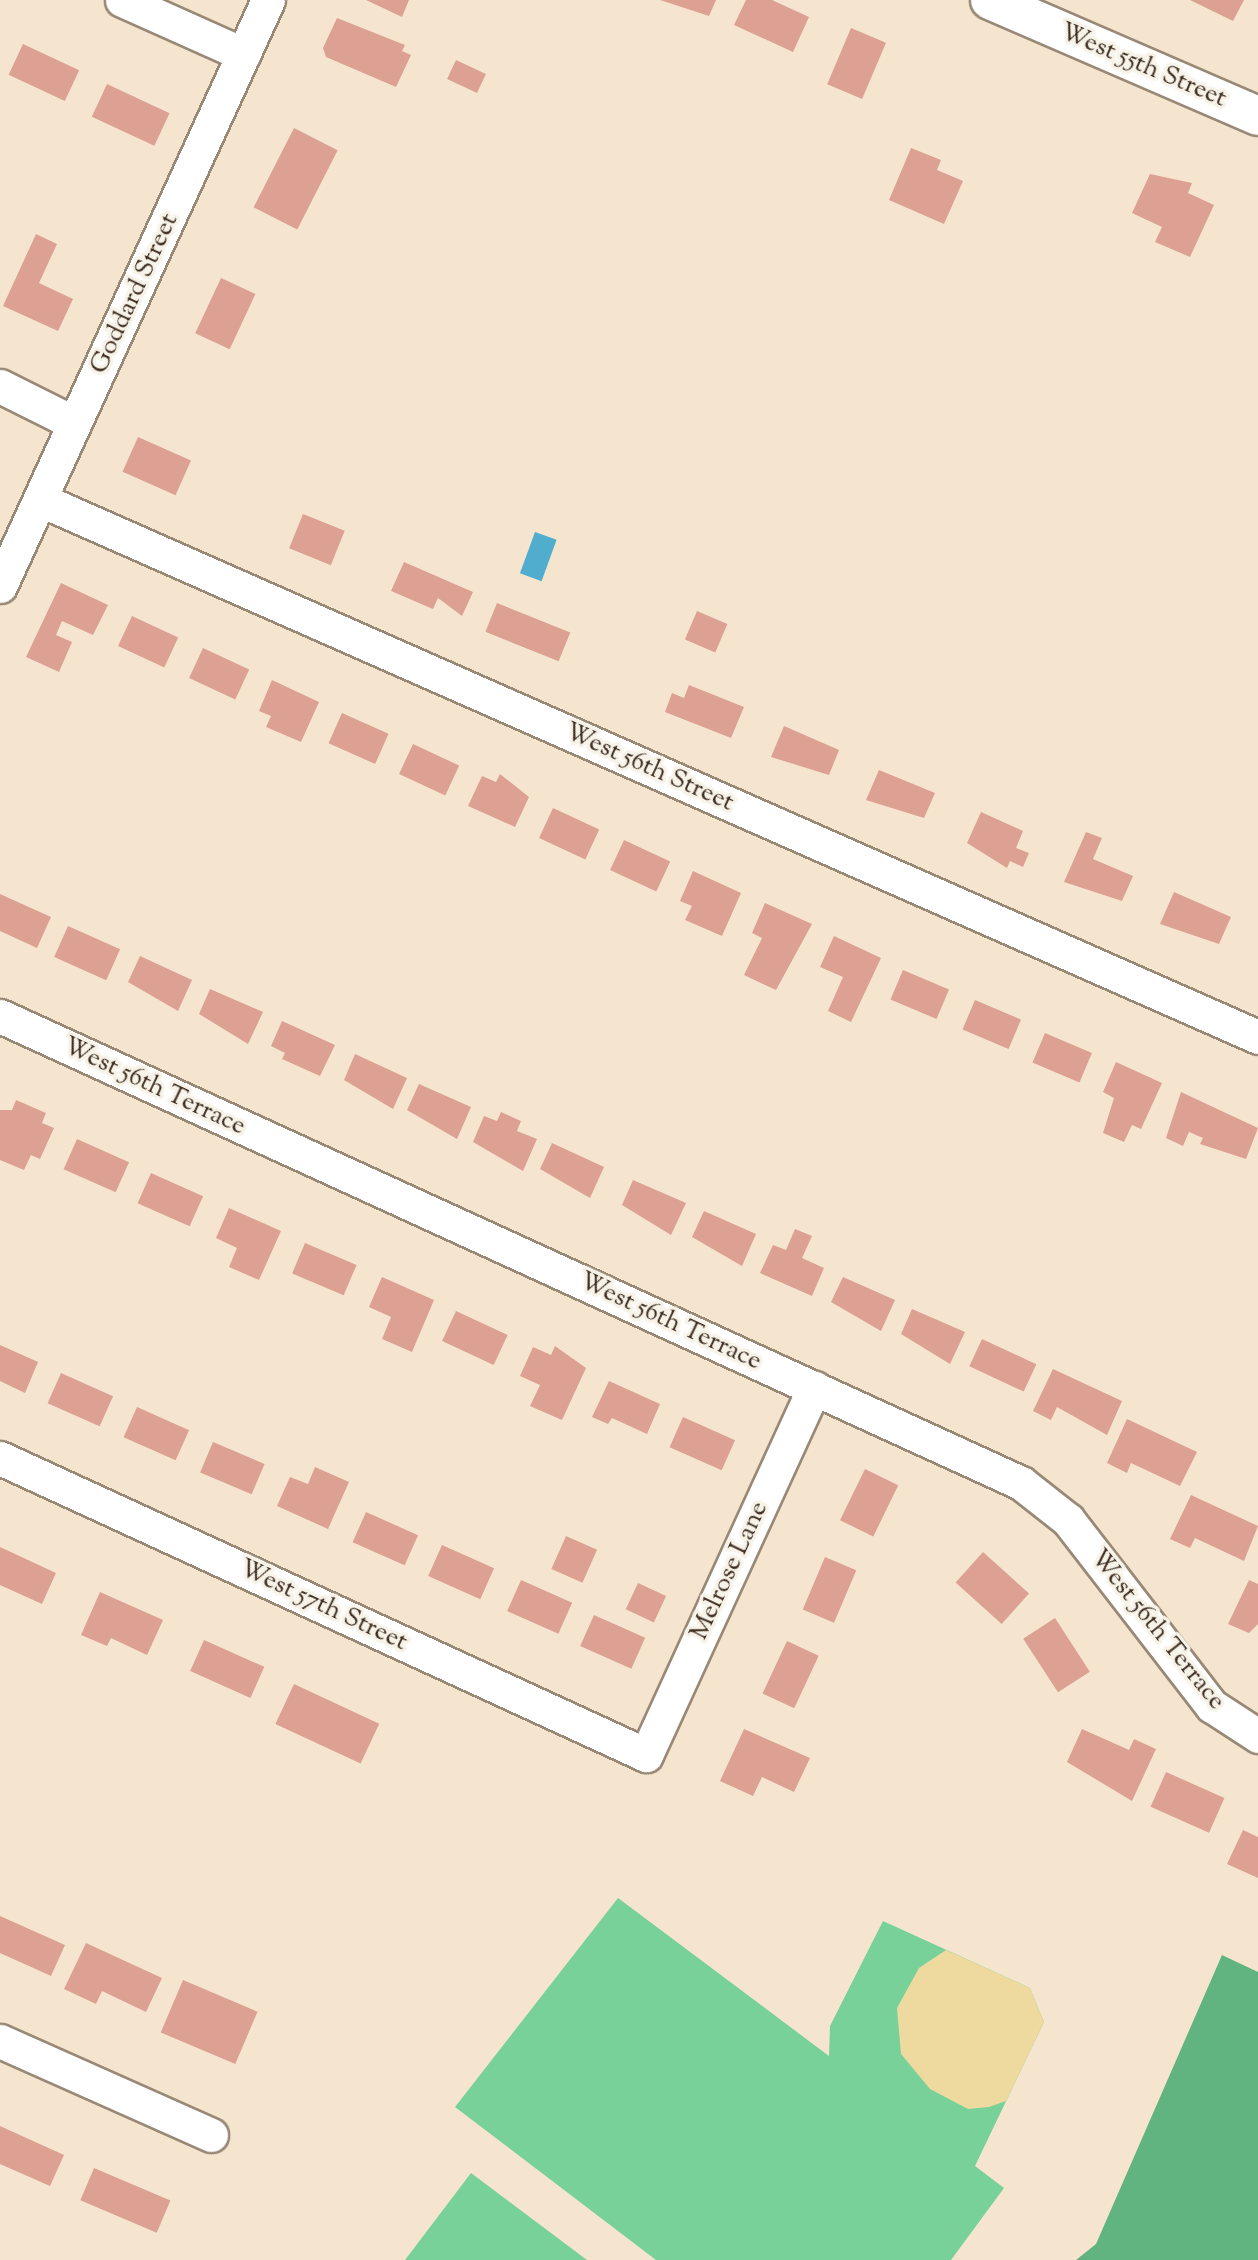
<!DOCTYPE html>
<style>
body{margin:0}
#map{position:relative;width:1258px;height:2260px;overflow:hidden;background:#f5e5cf;font-family:"Sorts Mill Goudy",serif}
div>[style]{position:absolute}
.green>*{inset:0;background:#77d198}
.forest>*{inset:0;background:#61b380}
.sand>*{inset:0;background:#eeda9e}
.water>*{inset:0;background:#50adce;transform-origin:0 0}
.building>*{inset:0;background:#dca193;transform-origin:0 0}
.roads{filter:drop-shadow(2px 0 #988876) drop-shadow(-2px 0 #988876) drop-shadow(0 2px #988876) drop-shadow(0 -2px #988876)}
.minor>*{height:33px;margin:-16.5px;padding:0 16.5px;transform-origin:16.5px;border-radius:16.5px;background:#fff}
.tertiary>*{height:38px;margin:-19px;padding:0 19px;transform-origin:19px;border-radius:19px;background:#fff}
span{translate:-50% -50%;white-space:nowrap;text-align:center;line-height:1.15;-webkit-text-stroke:7px #f7f3e8;paint-order:stroke}
.street-label{font-size:26px;color:#3b2a1e}
</style>
<div id="map">
<div class="green">
<i style="clip-path:polygon(618px 1898px,829px 2056px,830px 2026px,883px 1921px,1030px 1988px,1044px 2022px,975px 2166px,1004px 2188px,951px 2260px,656px 2260px,455px 2107px)"></i>
<i style="clip-path:polygon(471px 2173px,587px 2260px,405px 2260px)"></i>
</div>
<div class="forest">
<i style="clip-path:polygon(1222px 1955px,1258px 1972px,1258px 2260px,1076px 2260px,1096px 2244px)"></i>
</div>
<div class="sand">
<i style="clip-path:polygon(946px 1950px,1030px 1988px,1044px 2022px,1006px 2101px,989px 2107px,968px 2109px,930px 2089px,901px 2054px,897px 2008px,919px 1968px)"></i>
</div>
<div class="water">
<i style="left:535px;top:532px;width:23px;height:44px;rotate:20deg"></i>
</div>
<div class="building">
<i style="clip-path:polygon(366px 0,409px 0,402px 17px)"></i>
<i style="clip-path:polygon(660px 0,716px 0,709px 16px)"></i>
<i style="clip-path:polygon(746px 0,772px 0,809px 17px,793px 52px,734px 25px)"></i>
<i style="clip-path:polygon(1190px 0,1244px 0,1233px 21px)"></i>
<i style="clip-path:polygon(337px 18px,405px 45px,402px 51px,411px 55px,396px 87px,326px 57px,323px 48px)"></i>
<i style="left:851px;top:28px;width:38px;height:61px;rotate:23deg"></i>
<i style="left:23px;top:44px;width:62px;height:34px;rotate:25deg"></i>
<i style="left:456px;top:60px;width:33px;height:21px;rotate:25deg"></i>
<i style="left:107px;top:84px;width:69px;height:36px;rotate:25deg"></i>
<i style="left:294px;top:128px;width:49px;height:89px;rotate:27deg"></i>
<i style="clip-path:polygon(911px 148px,941px 160px,937px 170px,963px 181px,944px 224px,889px 200px)"></i>
<i style="clip-path:polygon(1150px 174px,1192px 183px,1188px 193px,1214px 205px,1190px 257px,1155px 242px,1162px 227px,1132px 213px)"></i>
<i style="clip-path:polygon(36px 234px,57px 244px,39px 283px,73px 299px,58px 331px,3px 306px)"></i>
<i style="left:221px;top:278px;width:38px;height:61px;rotate:25deg"></i>
<i style="left:138px;top:437px;width:58px;height:38px;rotate:24deg"></i>
<i style="left:303px;top:514px;width:45px;height:37px;rotate:22deg"></i>
<i style="clip-path:polygon(404px 562px,473px 592px,462px 616px,438px 598px,433px 609px,391px 591px)"></i>
<i style="clip-path:polygon(61px 583px,108px 605px,93px 635px,62px 621px,56px 635px,72px 642px,59px 672px,26px 657px)"></i>
<i style="left:497px;top:603px;width:79px;height:31px;rotate:22deg"></i>
<i style="left:697px;top:611px;width:33px;height:31px;rotate:23deg"></i>
<i style="left:132px;top:616px;width:51px;height:33px;rotate:25deg"></i>
<i style="left:203px;top:648px;width:51px;height:33px;rotate:25deg"></i>
<i style="clip-path:polygon(272px 680px,319px 702px,301px 742px,266px 727px,271px 716px,259px 711px)"></i>
<i style="clip-path:polygon(689px 685px,744px 707px,731px 738px,665px 712px,672px 693px,684px 698px)"></i>
<i style="left:342px;top:713px;width:51px;height:33px;rotate:24deg"></i>
<i style="clip-path:polygon(784px 726px,839px 750px,829px 775px,771px 757px)"></i>
<i style="left:413px;top:744px;width:51px;height:33px;rotate:25deg"></i>
<i style="clip-path:polygon(879px 770px,935px 793px,924px 818px,866px 800px)"></i>
<i style="clip-path:polygon(500px 774px,529px 797px,515px 827px,468px 806px,482px 776px,496px 782px)"></i>
<i style="left:553px;top:808px;width:51px;height:33px;rotate:25deg"></i>
<i style="clip-path:polygon(981px 812px,1023px 831px,1016px 848px,1029px 853px,1023px 867px,1010px 861px,1007px 868px,967px 843px)"></i>
<i style="clip-path:polygon(1086px 832px,1102px 838px,1093px 859px,1133px 876px,1122px 901px,1064px 882px)"></i>
<i style="left:624px;top:840px;width:51px;height:33px;rotate:25deg"></i>
<i style="clip-path:polygon(693px 871px,741px 893px,722px 936px,685px 920px,692px 906px,680px 901px)"></i>
<i style="clip-path:polygon(1174px 892px,1231px 917px,1219px 944px,1160px 924px)"></i>
<i style="clip-path:polygon(0 894px,51px 917px,37px 948px,0 931px)"></i>
<i style="clip-path:polygon(765px 903px,812px 924px,776px 990px,744px 975px,762px 938px,752px 933px)"></i>
<i style="left:68px;top:926px;width:57px;height:34px;rotate:24deg"></i>
<i style="clip-path:polygon(834px 936px,881px 958px,851px 1022px,828px 1011px,843px 977px,820px 967px)"></i>
<i style="clip-path:polygon(140px 956px,192px 980px,178px 1011px,128px 982px)"></i>
<i style="left:903px;top:970px;width:50px;height:32px;rotate:23deg"></i>
<i style="clip-path:polygon(210px 989px,263px 1012px,248px 1044px,199px 1014px)"></i>
<i style="left:975px;top:1000px;width:50px;height:32px;rotate:23deg"></i>
<i style="clip-path:polygon(282px 1021px,335px 1045px,320px 1076px,282px 1059px,285px 1053px,271px 1046px)"></i>
<i style="left:1045px;top:1033px;width:51px;height:32px;rotate:23deg"></i>
<i style="clip-path:polygon(355px 1054px,407px 1078px,393px 1109px,344px 1080px)"></i>
<i style="clip-path:polygon(1116px 1062px,1162px 1083px,1141px 1129px,1132px 1125px,1124px 1142px,1103px 1133px,1114px 1098px,1103px 1092px)"></i>
<i style="clip-path:polygon(419px 1084px,471px 1107px,457px 1139px,407px 1110px)"></i>
<i style="clip-path:polygon(1181px 1092px,1258px 1128px,1246px 1159px,1200px 1144px,1203px 1138px,1189px 1132px,1183px 1146px,1166px 1138px)"></i>
<i style="clip-path:polygon(16px 1100px,46px 1113px,42px 1123px,54px 1128px,40px 1159px,31px 1155px,24px 1170px,0 1160px,0 1110px,12px 1110px)"></i>
<i style="clip-path:polygon(501px 1112px,521px 1121px,517px 1131px,537px 1139px,523px 1171px,473px 1142px,484px 1116px,497px 1121px)"></i>
<i style="left:77px;top:1139px;width:57px;height:33px;rotate:24deg"></i>
<i style="clip-path:polygon(552px 1143px,604px 1167px,590px 1198px,540px 1169px)"></i>
<i style="left:151px;top:1173px;width:57px;height:33px;rotate:24deg"></i>
<i style="clip-path:polygon(633px 1180px,686px 1203px,671px 1235px,622px 1205px)"></i>
<i style="clip-path:polygon(229px 1208px,281px 1231px,259px 1280px,229px 1267px,237px 1248px,216px 1238px)"></i>
<i style="clip-path:polygon(704px 1211px,756px 1234px,742px 1266px,692px 1237px)"></i>
<i style="clip-path:polygon(795px 1229px,812px 1236px,802px 1258px,824px 1268px,812px 1296px,760px 1273px,773px 1245px,786px 1250px)"></i>
<i style="left:305px;top:1243px;width:56px;height:33px;rotate:23deg"></i>
<i style="clip-path:polygon(382px 1277px,434px 1300px,412px 1352px,382px 1339px,391px 1317px,369px 1307px)"></i>
<i style="clip-path:polygon(843px 1277px,895px 1300px,881px 1331px,831px 1302px)"></i>
<i style="clip-path:polygon(912px 1309px,965px 1332px,950px 1364px,901px 1334px)"></i>
<i style="left:456px;top:1311px;width:57px;height:33px;rotate:25deg"></i>
<i style="left:982px;top:1339px;width:60px;height:30px;rotate:25deg"></i>
<i style="clip-path:polygon(0 1345px,38px 1362px,25px 1393px,0 1381px)"></i>
<i style="clip-path:polygon(555px 1346px,586px 1368px,562px 1420px,530px 1406px,540px 1385px,520px 1376px,533px 1347px,551px 1355px)"></i>
<i style="clip-path:polygon(1053px 1369px,1122px 1401px,1107px 1435px,1057px 1407px,1051px 1420px,1033px 1411px)"></i>
<i style="left:61px;top:1373px;width:57px;height:33px;rotate:24deg"></i>
<i style="clip-path:polygon(609px 1381px,660px 1404px,647px 1434px,612px 1418px,608px 1424px,592px 1417px)"></i>
<i style="left:137px;top:1407px;width:57px;height:33px;rotate:24deg"></i>
<i style="left:683px;top:1417px;width:57px;height:33px;rotate:24deg"></i>
<i style="clip-path:polygon(1127px 1419px,1197px 1452px,1180px 1486px,1131px 1463px,1127px 1473px,1107px 1463px)"></i>
<i style="left:213px;top:1442px;width:56px;height:33px;rotate:23deg"></i>
<i style="clip-path:polygon(315px 1467px,349px 1482px,328px 1529px,277px 1506px,290px 1477px,308px 1484px)"></i>
<i style="left:865px;top:1469px;width:37px;height:57px;rotate:26deg"></i>
<i style="clip-path:polygon(1191px 1495px,1258px 1526px,1244px 1561px,1195px 1538px,1190px 1548px,1170px 1539px)"></i>
<i style="left:366px;top:1512px;width:57px;height:33px;rotate:24deg"></i>
<i style="left:566px;top:1536px;width:34px;height:36px;rotate:24deg"></i>
<i style="left:442px;top:1545px;width:57px;height:34px;rotate:24deg"></i>
<i style="clip-path:polygon(0 1547px,56px 1573px,42px 1604px,0 1585px)"></i>
<i style="left:983px;top:1552px;width:62px;height:41px;rotate:42deg"></i>
<i style="left:825px;top:1557px;width:34px;height:57px;rotate:23deg"></i>
<i style="left:521px;top:1580px;width:56px;height:34px;rotate:24deg"></i>
<i style="clip-path:polygon(1249px 1580px,1258px 1584px,1258px 1624px,1249px 1633px,1228px 1624px)"></i>
<i style="left:638px;top:1583px;width:31px;height:29px;rotate:25deg"></i>
<i style="clip-path:polygon(100px 1592px,163px 1620px,147px 1655px,111px 1638px,107px 1646px,81px 1635px)"></i>
<i style="left:594px;top:1615px;width:56px;height:34px;rotate:24deg"></i>
<i style="left:1055px;top:1618px;width:64px;height:38px;rotate:57deg"></i>
<i style="left:204px;top:1640px;width:66px;height:34px;rotate:24deg"></i>
<i style="left:787px;top:1641px;width:35px;height:58px;rotate:25deg"></i>
<i style="left:294px;top:1684px;width:94px;height:44px;rotate:25deg"></i>
<i style="clip-path:polygon(744px 1729px,810px 1758px,794px 1792px,762px 1777px,753px 1796px,720px 1781px)"></i>
<i style="clip-path:polygon(1082px 1729px,1129px 1750px,1134px 1739px,1156px 1749px,1132px 1801px,1067px 1762px)"></i>
<i style="left:1166px;top:1772px;width:64px;height:38px;rotate:24deg"></i>
<i style="clip-path:polygon(1243px 1830px,1258px 1837px,1258px 1878px,1227px 1864px)"></i>
<i style="clip-path:polygon(0 1916px,65px 1945px,51px 1976px,0 1953px)"></i>
<i style="clip-path:polygon(86px 1943px,162px 1978px,146px 2012px,102px 1991px,96px 2004px,64px 1989px)"></i>
<i style="left:183px;top:1980px;width:81px;height:57px;rotate:23deg"></i>
<i style="clip-path:polygon(0 2126px,64px 2155px,50px 2186px,0 2164px)"></i>
<i style="left:94px;top:2168px;width:83px;height:35px;rotate:23deg"></i>
</div>
<div class="roads">
<div class="minor">
<i style="left:122px;top:0;width:133px;rotate:24.1deg"></i>
<i style="left:0;top:386px;width:83px;rotate:26.6deg"></i>
<i style="left:41px;top:500px;width:1330px;rotate:23.81deg"></i>
<i style="left:0;top:586px;width:644px;rotate:-65.42deg"></i>
<i style="left:0;top:1016px;width:1123px;rotate:24.58deg"></i>
<i style="left:1021px;top:1483px;width:60px;rotate:38.2deg"></i>
<i style="left:1068px;top:1520px;width:235px;rotate:52.3deg"></i>
<i style="left:1212px;top:1706px;width:55px;rotate:33.1deg"></i>
<i style="left:0;top:1458px;width:711px;rotate:24.69deg"></i>
<i style="left:646px;top:1755px;width:404px;rotate:-65.4deg"></i>
<i style="left:0;top:2041px;width:231px;rotate:24deg"></i>
</div>
<div class="tertiary">
<i style="left:990px;top:0;width:292px;rotate:23.4deg"></i>
</div>
</div>
<div class="street-label">
<span style="left:1143px;top:66px;rotate:23deg">West 55th Street</span>
<span style="left:135px;top:294px;rotate:-65deg">Goddard Street</span>
<span style="left:649px;top:768px;rotate:24deg">West 56th Street</span>
<span style="left:154px;top:1087px;rotate:25deg">West 56th Terrace</span>
<span style="left:670px;top:1322px;rotate:25deg">West 56th Terrace</span>
<span style="left:730px;top:1571px;rotate:-65deg">Melrose Lane</span>
<span style="left:323px;top:1606px;rotate:25deg">West 57th Street</span>
<span style="left:1157px;top:1630px;rotate:51deg">West 56th Terrace</span>
</div>
</div>
